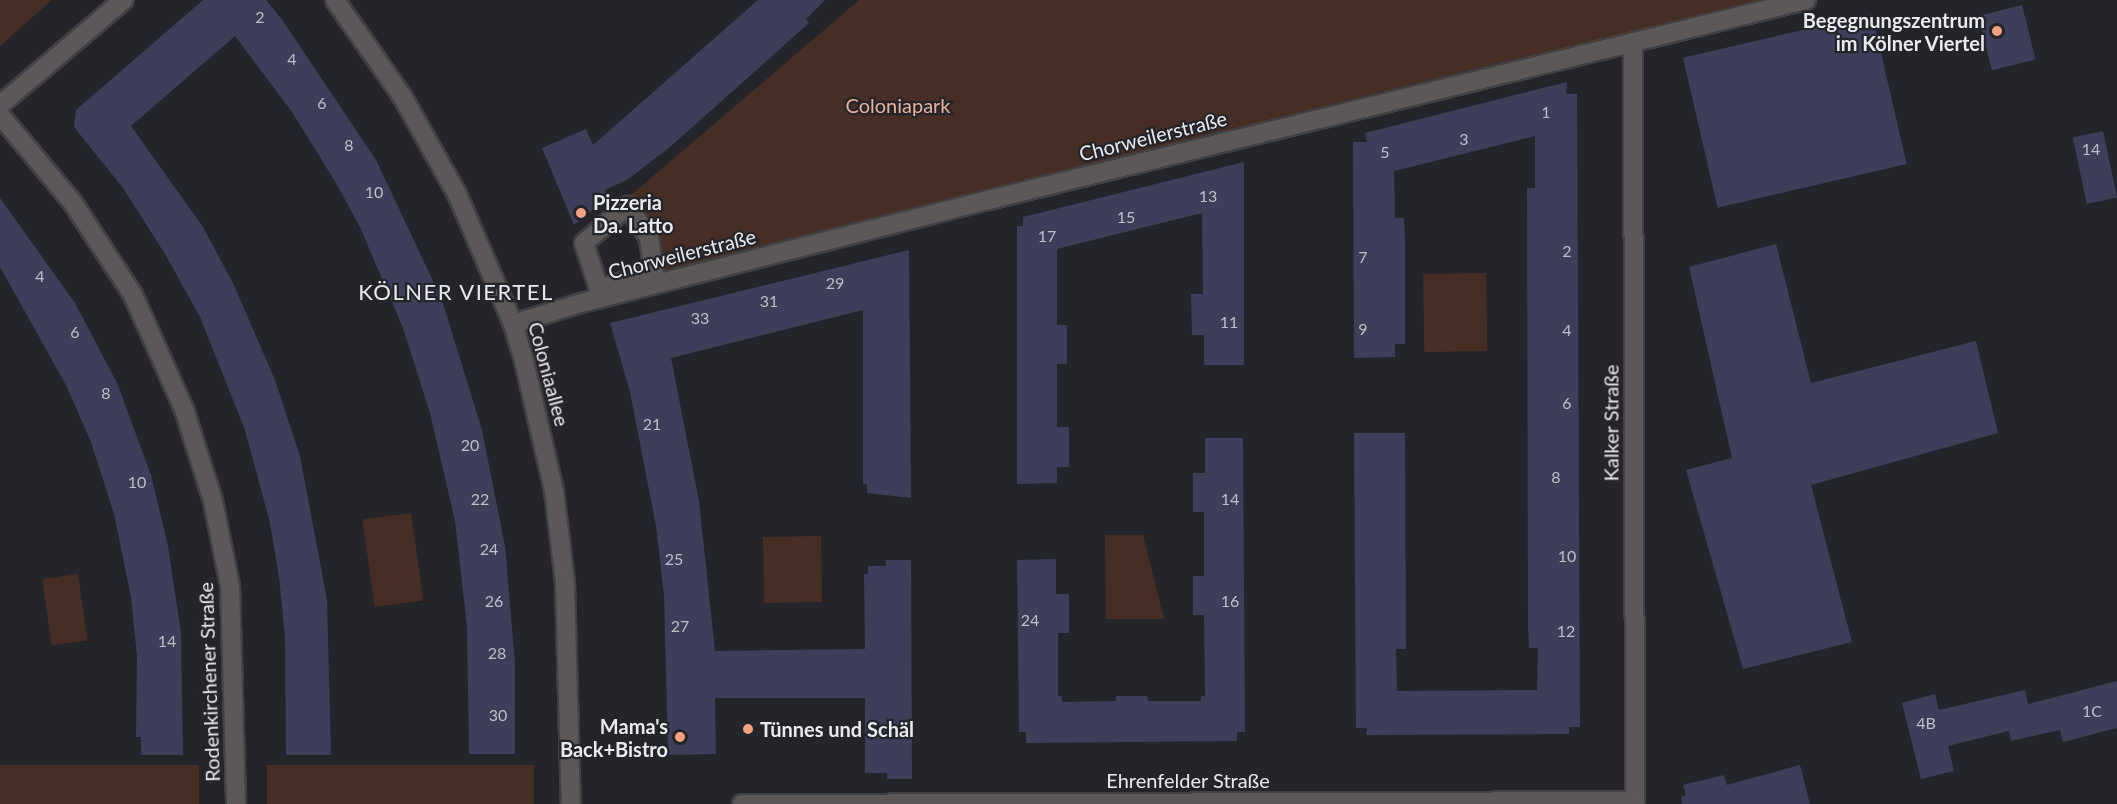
<!DOCTYPE html>
<meta charset="utf-8">
<style>
body{margin:0}
#map{position:relative;width:2117px;height:804px;overflow:hidden;background:#24252a;font-family:Lato,sans-serif}
div>[style]{position:absolute}
.green>*{inset:0;background:#472e25;transform-origin:0 0}
.building>*{inset:0;background:#3d3e59;transform-origin:0 0}
.roads{filter:drop-shadow(2px 0 #404145) drop-shadow(-2px 0 #404145) drop-shadow(0 2px #404145) drop-shadow(0 -2px #404145)}
.minor>*{height:18px;margin:-9px;padding:0 9px;transform-origin:9px;border-radius:9px;background:#5b5857}
.dots>*{width:16px;height:16px;translate:-50% -50%;box-sizing:border-box;border:3px solid #24252a;border-radius:50%}
span{translate:-50% -50%;white-space:nowrap;text-align:center;line-height:1.15;-webkit-text-stroke:4.5px #24252a;paint-order:stroke}
.number-label{font-size:16px;color:#bebfc8}
.number-label span{-webkit-text-stroke-width:0}
.poi-label{font-size:20px;color:#e9eaed;font-weight:700}
.right{translate:-100% -50%;text-align:right}
.left{translate:0 -50%;text-align:left}
.park-label{font-size:20px;color:#ebb099}
.street-label{font-size:20px;color:#e9eaed}
.quarter-label{font-size:22px;color:#e9eaed;letter-spacing:1.5px}
</style>
<div id="map">
<div class="green">
<i style="clip-path:polygon(0 0,52px 0,0 46px)"></i>
<i style="clip-path:polygon(859px 0,1763px 0,654px 273px,624px 201px)"></i>
<i style="left:1486px;top:273px;width:78px;height:63px;rotate:89deg"></i>
<i style="left:411px;top:513px;width:88px;height:49px;rotate:82deg"></i>
<i style="clip-path:polygon(1105px 535px,1143px 535px,1164px 619px,1106px 619px)"></i>
<i style="left:821px;top:536px;width:66px;height:58px;rotate:89deg"></i>
<i style="left:78px;top:574px;width:67px;height:36px;rotate:82deg"></i>
<i style="left:199px;top:765px;width:39px;height:199px;rotate:90deg"></i>
<i style="left:267px;top:765px;width:267px;height:39px"></i>
</div>
<div class="building">
<i style="clip-path:polygon(203px 0,266px 0,283px 21px,376px 160px,442px 300px,482px 430px,505px 546px,515px 664px,515px 754px,469px 754px,467px 627px,455px 521px,430px 413px,403px 328px,360px 227px,336px 183px,292px 112px,235px 36px,131px 126px,203px 227px,233px 283px,275px 380px,300px 456px,327px 600px,331px 755px,286px 755px,285px 638px,279px 577px,270px 523px,245px 430px,200px 317px,165px 254px,123px 188px,74px 127px,76px 110px)"></i>
<i style="clip-path:polygon(758px 0,825px 0,806px 19px,809px 23px,670px 147px,627px 180px,605px 190px,607px 198px,574px 225px,542px 148px,586px 129px,593px 145px)"></i>
<i style="left:2022px;top:5px;width:56px;height:45px;rotate:76deg"></i>
<i style="left:1872px;top:14px;width:154px;height:194px;rotate:77deg"></i>
<i style="clip-path:polygon(1567px 82px,1566px 94px,1577px 94px,1580px 727px,1569px 727px,1569px 734px,1366px 735px,1367px 728px,1356px 728px,1354px 433px,1405px 433px,1406px 649px,1396px 649px,1397px 691px,1537px 690px,1538px 648px,1529px 648px,1528px 626px,1527px 188px,1535px 188px,1535px 136px,1394px 171px,1395px 218px,1404px 218px,1405px 238px,1405px 344px,1395px 344px,1395px 357px,1354px 358px,1353px 142px,1367px 142px,1365px 133px)"></i>
<i style="left:2103px;top:131px;width:68px;height:31px;rotate:78deg"></i>
<i style="clip-path:polygon(1244px 162px,1244px 365px,1204px 365px,1204px 335px,1192px 335px,1191px 294px,1203px 294px,1202px 213px,1057px 249px,1057px 325px,1067px 325px,1067px 364px,1057px 364px,1057px 427px,1069px 427px,1069px 467px,1057px 467px,1057px 483px,1017px 484px,1017px 226px,1023px 226px,1023px 217px)"></i>
<i style="clip-path:polygon(0 198px,75px 303px,117px 383px,151px 475px,168px 546px,181px 633px,183px 755px,141px 755px,141px 737px,136px 737px,137px 656px,131px 597px,114px 514px,91px 442px,66px 385px,0 267px)"></i>
<i style="clip-path:polygon(1776px 244px,1811px 383px,1976px 341px,1998px 433px,1811px 485px,1852px 642px,1743px 669px,1686px 470px,1732px 458px,1689px 267px)"></i>
<i style="clip-path:polygon(909px 250px,911px 498px,867px 493px,867px 484px,863px 484px,863px 310px,671px 358px,699px 501px,715px 651px,865px 649px,864px 574px,868px 574px,868px 566px,886px 566px,886px 560px,911px 560px,912px 779px,887px 779px,887px 773px,865px 773px,865px 698px,715px 698px,716px 754px,668px 755px,664px 595px,656px 526px,630px 392px,610px 323px)"></i>
<i style="clip-path:polygon(1205px 438px,1243px 438px,1245px 732px,1237px 732px,1237px 741px,1026px 743px,1026px 732px,1019px 732px,1017px 560px,1056px 559px,1056px 594px,1069px 594px,1069px 633px,1058px 633px,1058px 696px,1062px 696px,1062px 702px,1116px 701px,1116px 696px,1147px 696px,1148px 701px,1201px 701px,1201px 696px,1205px 696px,1204px 615px,1193px 615px,1193px 576px,1204px 576px,1204px 512px,1193px 512px,1193px 473px,1205px 473px)"></i>
<i style="clip-path:polygon(2117px 681px,2117px 728px,2063px 742px,2060px 730px,2011px 741px,2009px 731px,1948px 746px,1954px 771px,1921px 779px,1902px 703px,1935px 694px,1939px 710px,2025px 690px,2028px 704px)"></i>
<i style="clip-path:polygon(1800px 765px,1810px 804px,1682px 804px,1681px 797px,1686px 795px,1683px 785px,1724px 775px,1727px 785px)"></i>
</div>
<div class="roads">
<div class="minor">
<i style="left:335px;top:0;width:117px;rotate:55.1deg"></i>
<i style="left:402px;top:96px;width:112px;rotate:60.7deg"></i>
<i style="left:457px;top:194px;width:142px;rotate:66.7deg"></i>
<i style="left:513px;top:324px;width:39px;rotate:73deg"></i>
<i style="left:524px;top:361px;width:133px;rotate:77deg"></i>
<i style="left:554px;top:491px;width:92px;rotate:83.1deg"></i>
<i style="left:565px;top:582px;width:222px;rotate:88.5deg"></i>
<i style="left:1633px;top:42px;width:762px;rotate:89.85deg"></i>
<i style="left:0;top:105px;width:162px;rotate:-40.3deg"></i>
<i style="left:0;top:115px;width:114px;rotate:50.3deg"></i>
<i style="left:73px;top:203px;width:110px;rotate:56.9deg"></i>
<i style="left:133px;top:295px;width:125px;rotate:65.9deg"></i>
<i style="left:184px;top:409px;width:96px;rotate:72.5deg"></i>
<i style="left:213px;top:501px;width:87px;rotate:78.7deg"></i>
<i style="left:230px;top:586px;width:218px;rotate:88.4deg"></i>
<i style="left:627px;top:206px;width:39px;rotate:55deg"></i>
<i style="left:649px;top:238px;width:35px;rotate:82deg"></i>
<i style="left:654px;top:273px;width:57px;rotate:163.8deg"></i>
<i style="left:599px;top:289px;width:48px;rotate:-108.1deg"></i>
<i style="left:584px;top:243px;width:57px;rotate:-40.7deg"></i>
<i style="left:513px;top:324px;width:71px;rotate:-17.2deg"></i>
<i style="left:581px;top:303px;width:399px;rotate:-14.2deg"></i>
<i style="left:968px;top:205px;width:863px;rotate:-13.75deg"></i>
<i style="left:742px;top:804px;width:893px;rotate:-0.19deg"></i>
</div>
</div>
<div class="dots">
<i style="left:1997px;top:31px;background:#f2a080"></i>
<i style="left:581px;top:213px;background:#f2a080"></i>
<i style="left:748px;top:729px;background:#f2a080"></i>
<i style="left:680px;top:737px;background:#f2a080"></i>
</div>
<div class="number-label">
<span style="left:260px;top:17px">2</span>
<span style="left:292px;top:59px">4</span>
<span style="left:322px;top:103px">6</span>
<span style="left:1546px;top:112px">1</span>
<span style="left:1464px;top:139px">3</span>
<span style="left:349px;top:145px">8</span>
<span style="left:2091px;top:149px">14</span>
<span style="left:1385px;top:152px">5</span>
<span style="left:374px;top:192px">10</span>
<span style="left:1208px;top:196px">13</span>
<span style="left:1126px;top:217px">15</span>
<span style="left:1047px;top:236px">17</span>
<span style="left:1567px;top:251px">2</span>
<span style="left:1363px;top:257px">7</span>
<span style="left:40px;top:276px">4</span>
<span style="left:835px;top:283px">29</span>
<span style="left:769px;top:301px">31</span>
<span style="left:700px;top:318px">33</span>
<span style="left:1229px;top:322px">11</span>
<span style="left:1363px;top:329px">9</span>
<span style="left:1567px;top:330px">4</span>
<span style="left:75px;top:332px">6</span>
<span style="left:106px;top:393px">8</span>
<span style="left:1567px;top:403px">6</span>
<span style="left:652px;top:424px">21</span>
<span style="left:470px;top:445px">20</span>
<span style="left:1556px;top:477px">8</span>
<span style="left:137px;top:482px">10</span>
<span style="left:480px;top:499px">22</span>
<span style="left:1230px;top:499px">14</span>
<span style="left:489px;top:549px">24</span>
<span style="left:1567px;top:556px">10</span>
<span style="left:674px;top:559px">25</span>
<span style="left:494px;top:601px">26</span>
<span style="left:1230px;top:601px">16</span>
<span style="left:1030px;top:620px">24</span>
<span style="left:680px;top:626px">27</span>
<span style="left:1566px;top:631px">12</span>
<span style="left:167px;top:641px">14</span>
<span style="left:497px;top:653px">28</span>
<span style="left:2092px;top:711px">1C</span>
<span style="left:498px;top:715px">30</span>
<span style="left:1926px;top:723px">4B</span>
</div>
<div class="poi-label">
<span class="right" style="left:1985px;top:32px">Begegnungszentrum<br>im Kölner Viertel</span>
<span class="left" style="left:593px;top:214px">Pizzeria<br>Da. Latto</span>
<span class="right" style="left:668px;top:738px">Mama's<br>Back+Bistro</span>
<span class="left" style="left:760px;top:729px">Tünnes und Schäl</span>
</div>
<div class="park-label">
<span style="left:898px;top:105px">Coloniapark</span>
</div>
<div class="street-label">
<span style="left:1153px;top:136px;rotate:-14deg">Chorweilerstraße</span>
<span style="left:682px;top:254px;rotate:-14deg">Chorweilerstraße</span>
<span style="left:549px;top:374px;rotate:75deg">Coloniaallee</span>
<span style="left:1611px;top:423px;rotate:-90deg">Kalker Straße</span>
<span style="left:209px;top:682px;rotate:-92deg">Rodenkirchener Straße</span>
<span style="left:1188px;top:780px">Ehrenfelder Straße</span>
</div>
<div class="quarter-label">
<span style="left:456px;top:292px">KÖLNER VIERTEL</span>
</div>
</div>
